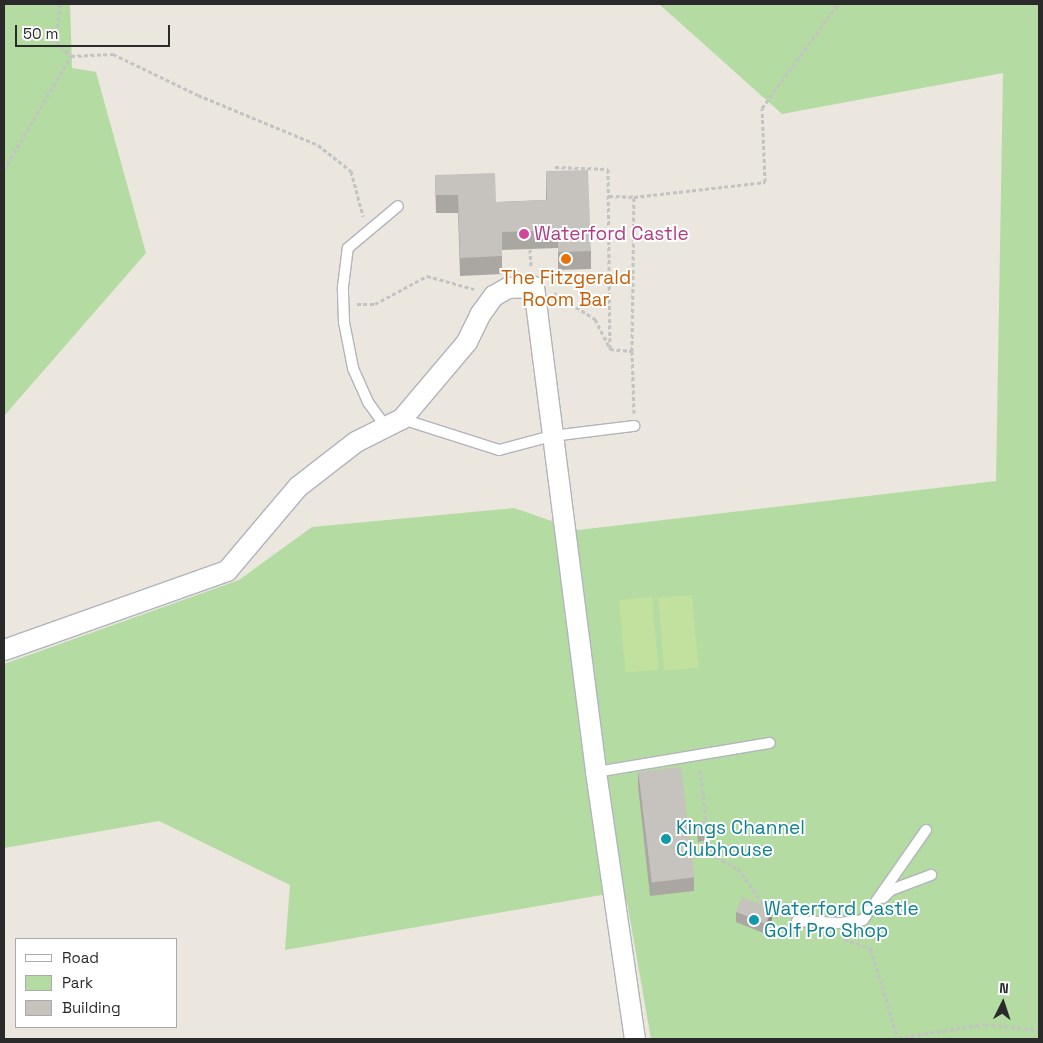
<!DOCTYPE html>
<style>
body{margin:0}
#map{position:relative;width:1043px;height:1043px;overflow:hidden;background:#ebe6de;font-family:"Space Grotesk",sans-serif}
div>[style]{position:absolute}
.green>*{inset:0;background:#b4dba1}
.pitch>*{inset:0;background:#c3e19e;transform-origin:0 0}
.path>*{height:3px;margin-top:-1.5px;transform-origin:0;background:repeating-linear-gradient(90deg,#c3c3c3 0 4px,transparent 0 6.5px)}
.roads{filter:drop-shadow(1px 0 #b2b4bc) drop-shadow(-1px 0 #b2b4bc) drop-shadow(0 1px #b2b4bc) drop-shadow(0 -1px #b2b4bc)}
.lane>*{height:10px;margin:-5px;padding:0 5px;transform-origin:5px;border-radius:5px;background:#fff}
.street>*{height:20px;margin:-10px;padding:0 10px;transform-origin:10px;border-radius:10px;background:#fff}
.wall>*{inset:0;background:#aaa7a3}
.shaded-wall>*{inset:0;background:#8b8884}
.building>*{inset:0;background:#c6c2bd;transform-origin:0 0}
.dots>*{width:14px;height:14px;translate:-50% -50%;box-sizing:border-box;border:2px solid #fff;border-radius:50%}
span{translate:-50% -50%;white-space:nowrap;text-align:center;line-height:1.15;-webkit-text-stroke:4px #fff;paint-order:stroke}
.hotel-label{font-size:19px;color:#b23c85}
.left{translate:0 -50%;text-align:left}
.food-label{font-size:19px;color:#c56008}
.culture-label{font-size:19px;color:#0d838f}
.frame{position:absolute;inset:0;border:5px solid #2a2a2a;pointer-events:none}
.legend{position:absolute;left:15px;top:938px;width:162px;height:90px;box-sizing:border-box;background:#fff;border:1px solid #aaa;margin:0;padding:6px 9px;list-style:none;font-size:15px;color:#2a2a2a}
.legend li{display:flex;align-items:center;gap:10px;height:25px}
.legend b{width:25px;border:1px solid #aaa}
.north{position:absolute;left:978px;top:978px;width:50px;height:50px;-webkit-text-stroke:4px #fff;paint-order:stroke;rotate:4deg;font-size:14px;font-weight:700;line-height:20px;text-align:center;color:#2a2a2a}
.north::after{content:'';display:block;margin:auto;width:18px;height:22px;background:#2a2a2a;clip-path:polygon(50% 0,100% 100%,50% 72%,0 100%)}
.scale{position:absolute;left:15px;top:25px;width:155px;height:22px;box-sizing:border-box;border:2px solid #2a2a2a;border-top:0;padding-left:6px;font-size:15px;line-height:18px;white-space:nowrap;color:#2a2a2a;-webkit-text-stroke:4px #fff;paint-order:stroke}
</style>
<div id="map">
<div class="green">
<i style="clip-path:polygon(4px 4px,70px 4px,72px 68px,96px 72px,146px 253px,4px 416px)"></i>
<i style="clip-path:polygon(659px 4px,1039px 4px,1039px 1039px,651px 1039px,627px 902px,607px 894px,285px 950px,290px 885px,159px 821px,4px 848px,4px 664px,239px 580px,312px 527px,514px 508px,578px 530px,996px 481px,1003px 73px,782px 114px)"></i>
</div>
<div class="pitch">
<i style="left:692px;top:595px;width:73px;height:34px;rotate:85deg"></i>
<i style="left:652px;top:597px;width:73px;height:33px;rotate:85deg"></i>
</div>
<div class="path">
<i style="left:60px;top:4px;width:37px;rotate:96deg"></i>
<i style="left:56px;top:41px;width:21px;rotate:45deg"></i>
<i style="left:71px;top:56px;width:42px;rotate:-2.7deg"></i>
<i style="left:113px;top:54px;width:94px;rotate:25.8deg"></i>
<i style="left:198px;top:95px;width:130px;rotate:22.6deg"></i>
<i style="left:318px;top:145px;width:42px;rotate:38.2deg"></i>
<i style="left:351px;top:171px;width:47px;rotate:75.1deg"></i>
<i style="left:555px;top:167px;width:53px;rotate:2.2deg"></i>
<i style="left:608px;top:169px;width:179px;rotate:89.4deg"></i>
<i style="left:4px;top:170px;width:132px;rotate:-59.6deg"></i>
<i style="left:609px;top:196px;width:25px;rotate:2deg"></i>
<i style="left:530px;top:249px;width:18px;rotate:87deg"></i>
<i style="left:554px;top:293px;width:49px;rotate:32.4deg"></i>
<i style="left:595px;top:319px;width:34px;rotate:63deg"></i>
<i style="left:610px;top:349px;width:22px;rotate:5deg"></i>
<i style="left:632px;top:351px;width:62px;rotate:88.2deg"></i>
<i style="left:357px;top:304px;width:18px"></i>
<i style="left:375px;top:304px;width:59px;rotate:-28.3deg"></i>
<i style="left:427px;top:276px;width:49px;rotate:15.5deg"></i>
<i style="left:632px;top:351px;width:154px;rotate:-89.3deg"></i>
<i style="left:634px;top:197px;width:132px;rotate:-6.5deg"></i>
<i style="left:765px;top:182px;width:74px;rotate:-92.3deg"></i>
<i style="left:762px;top:108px;width:129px;rotate:-53.8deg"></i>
<i style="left:700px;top:770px;width:85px;rotate:83.2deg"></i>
<i style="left:710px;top:854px;width:31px;rotate:27deg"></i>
<i style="left:738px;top:868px;width:51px;rotate:55.4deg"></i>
<i style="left:767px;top:910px;width:19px;rotate:21deg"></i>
<i style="left:844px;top:939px;width:29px;rotate:20deg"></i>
<i style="left:871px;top:949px;width:91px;rotate:73.4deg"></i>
<i style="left:892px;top:1039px;width:94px;rotate:-9.2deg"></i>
<i style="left:985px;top:1024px;width:54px;rotate:6.3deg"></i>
</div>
<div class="roads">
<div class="lane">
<i style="left:402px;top:419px;width:102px;rotate:17.7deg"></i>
<i style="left:499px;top:450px;width:55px;rotate:-14.8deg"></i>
<i style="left:552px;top:436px;width:83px;rotate:-7deg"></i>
<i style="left:386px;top:427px;width:31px;rotate:-126deg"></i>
<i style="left:368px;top:402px;width:37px;rotate:-114deg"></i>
<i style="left:353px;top:368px;width:47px;rotate:-101.1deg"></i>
<i style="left:344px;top:322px;width:35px;rotate:-92deg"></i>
<i style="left:343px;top:287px;width:39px;rotate:-83deg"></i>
<i style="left:348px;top:248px;width:65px;rotate:-40deg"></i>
<i style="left:596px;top:772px;width:176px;rotate:-9.5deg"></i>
<i style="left:883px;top:898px;width:11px;rotate:-45deg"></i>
<i style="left:891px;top:890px;width:43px;rotate:-20.6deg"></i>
<i style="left:797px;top:921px;width:43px;rotate:2.7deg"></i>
<i style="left:840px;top:923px;width:23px;rotate:-7deg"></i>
<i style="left:863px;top:920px;width:110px;rotate:-55deg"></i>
</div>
<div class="street">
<i style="left:4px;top:650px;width:237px;rotate:-19.5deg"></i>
<i style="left:227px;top:571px;width:110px;rotate:-49.8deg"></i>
<i style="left:298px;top:487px;width:73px;rotate:-37.8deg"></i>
<i style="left:356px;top:442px;width:51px;rotate:-26.6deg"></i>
<i style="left:402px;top:419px;width:101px;rotate:-49.8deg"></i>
<i style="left:467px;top:342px;width:30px;rotate:-64deg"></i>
<i style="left:480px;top:315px;width:24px;rotate:-54deg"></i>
<i style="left:494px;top:296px;width:16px;rotate:-30deg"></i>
<i style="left:508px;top:288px;width:26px;rotate:-2deg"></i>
<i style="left:534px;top:287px;width:489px;rotate:82.7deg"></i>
<i style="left:596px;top:772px;width:270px;rotate:81.7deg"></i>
</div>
</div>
<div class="wall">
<i style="clip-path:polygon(546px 171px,591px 251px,591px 269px,558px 270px,558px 248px,502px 250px,502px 274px,460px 276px,458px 213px,436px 213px,435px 175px,496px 202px,546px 200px)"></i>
<i style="clip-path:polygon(638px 772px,694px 877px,694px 891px,650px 896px,638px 786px)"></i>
<i style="clip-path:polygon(696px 823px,707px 835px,707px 840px,698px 842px)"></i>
<i style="clip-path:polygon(736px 912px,772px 919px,766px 934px,736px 922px)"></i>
</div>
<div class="shaded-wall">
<i style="clip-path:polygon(772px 909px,772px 919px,766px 934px,766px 925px)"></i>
</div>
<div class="building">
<i style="clip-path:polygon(588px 170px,591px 251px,558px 252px,558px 230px,502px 232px,502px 256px,460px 258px,458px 195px,436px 195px,435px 175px,495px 173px,496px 202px,547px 200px,546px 171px)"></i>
<i style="left:681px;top:767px;width:111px;height:43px;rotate:83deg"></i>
<i style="left:705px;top:821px;width:14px;height:9px;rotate:82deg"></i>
<i style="left:742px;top:897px;width:32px;height:16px;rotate:22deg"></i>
</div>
<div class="dots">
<i style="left:524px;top:234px;background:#d1479c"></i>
<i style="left:566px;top:259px;background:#e8710a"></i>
<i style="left:666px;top:839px;background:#0f9aa8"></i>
<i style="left:754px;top:920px;background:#0f9aa8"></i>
</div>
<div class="hotel-label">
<span class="left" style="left:534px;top:234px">Waterford Castle</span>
</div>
<div class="food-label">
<span style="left:566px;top:289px">The Fitzgerald<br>Room Bar</span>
</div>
<div class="culture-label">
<span class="left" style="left:676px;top:839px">Kings Channel<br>Clubhouse</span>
<span class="left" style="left:764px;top:920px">Waterford Castle<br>Golf Pro Shop</span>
</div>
<div class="frame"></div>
<ul class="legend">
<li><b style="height:6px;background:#fff"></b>Road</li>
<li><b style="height:14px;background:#b4dba1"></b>Park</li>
<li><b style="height:14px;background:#c6c2bd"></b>Building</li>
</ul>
<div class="north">N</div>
<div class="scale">50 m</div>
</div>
